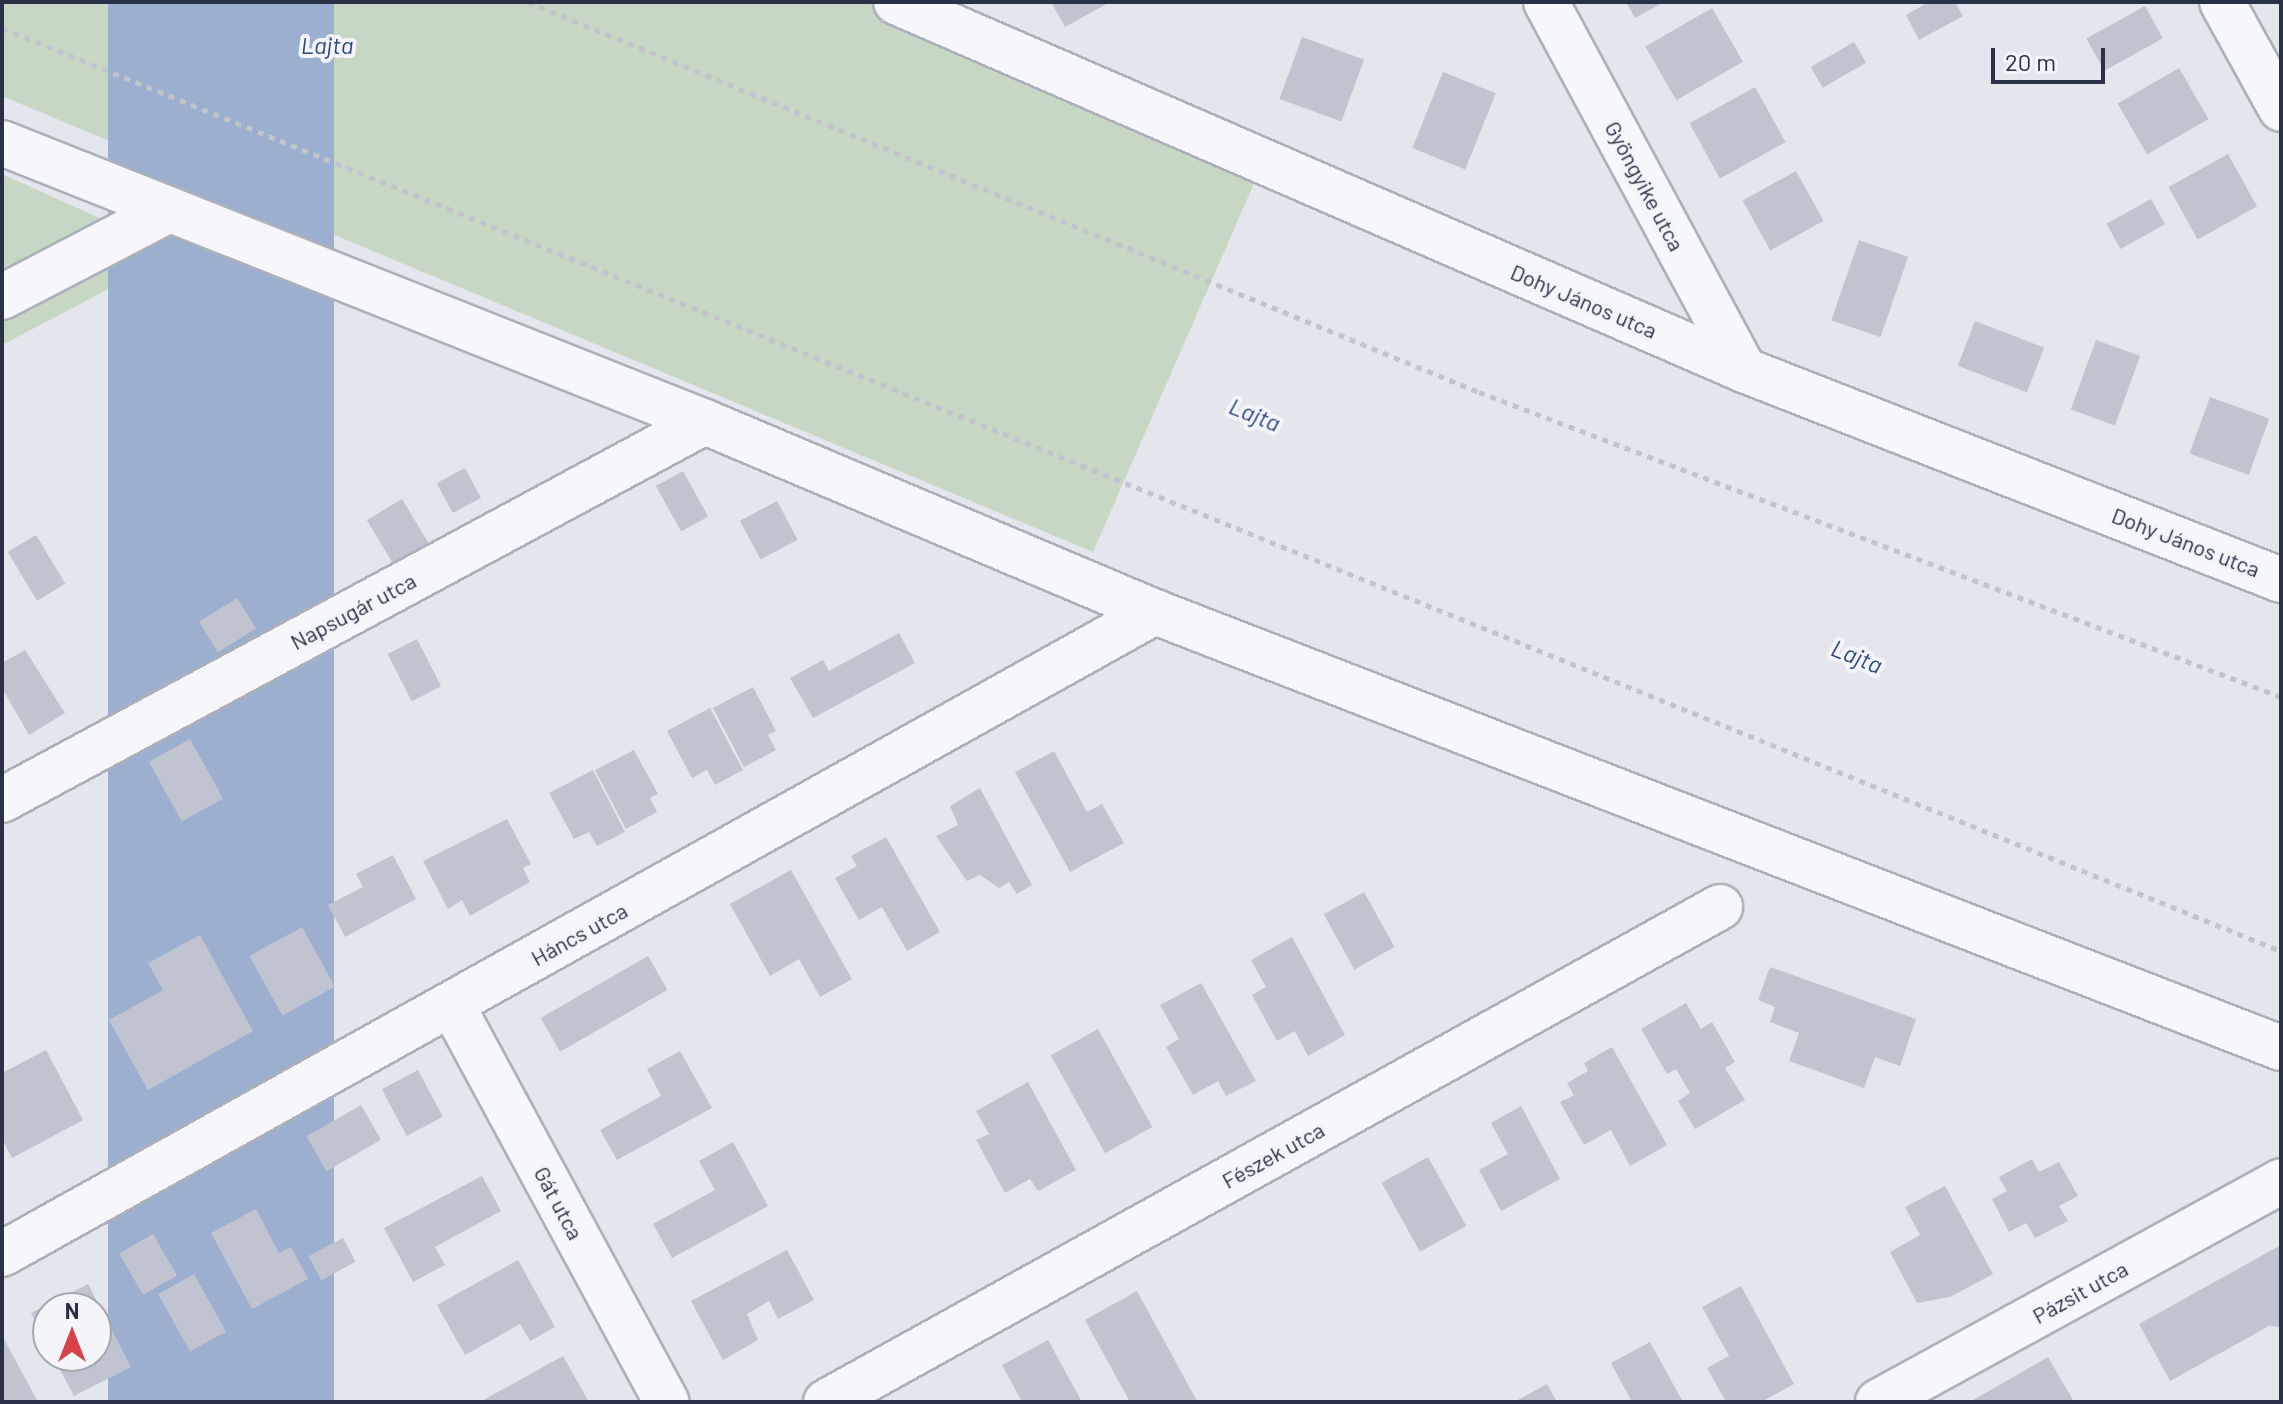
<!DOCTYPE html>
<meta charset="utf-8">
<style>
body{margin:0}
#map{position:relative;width:2283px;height:1404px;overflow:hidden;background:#e3e6ec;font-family:Barlow,sans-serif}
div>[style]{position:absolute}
.green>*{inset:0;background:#c6d7c4}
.water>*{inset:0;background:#9cafcf;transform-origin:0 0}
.building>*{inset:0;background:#c0c4d0;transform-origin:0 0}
.path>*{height:5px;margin-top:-2.5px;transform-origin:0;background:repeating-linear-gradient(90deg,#c1c4cb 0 6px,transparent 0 12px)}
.roads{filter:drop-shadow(2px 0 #abb0ba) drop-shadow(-2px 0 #abb0ba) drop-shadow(0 2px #abb0ba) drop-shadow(0 -2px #abb0ba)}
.minor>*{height:44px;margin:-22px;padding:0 22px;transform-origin:22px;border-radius:22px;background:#f6f7fa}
span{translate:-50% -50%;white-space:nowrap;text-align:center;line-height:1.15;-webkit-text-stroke:8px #f3f5f9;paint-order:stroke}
.street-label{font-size:22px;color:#293146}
.water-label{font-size:24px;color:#2f4a7e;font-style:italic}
.frame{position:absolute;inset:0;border:4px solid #293146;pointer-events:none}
.north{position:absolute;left:32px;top:1292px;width:80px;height:80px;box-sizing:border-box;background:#f3f5f9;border:2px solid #a2a7b1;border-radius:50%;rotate:0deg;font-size:22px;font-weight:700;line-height:32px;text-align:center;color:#293146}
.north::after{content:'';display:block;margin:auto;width:28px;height:36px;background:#d94047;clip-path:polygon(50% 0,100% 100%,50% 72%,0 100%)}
.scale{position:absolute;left:1991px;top:48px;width:114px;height:36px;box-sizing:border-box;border:4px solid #293146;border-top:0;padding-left:10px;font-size:24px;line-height:28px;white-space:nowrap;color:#293146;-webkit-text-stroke:6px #f3f5f9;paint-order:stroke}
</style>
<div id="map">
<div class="green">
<i style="clip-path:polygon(2px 2px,867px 2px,1259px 172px,1093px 552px,2px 96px)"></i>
<i style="clip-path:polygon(2px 174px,177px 253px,2px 345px)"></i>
</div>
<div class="water">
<i style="left:108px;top:2px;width:226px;height:2339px"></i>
</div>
<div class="building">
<i style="clip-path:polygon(1051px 2px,1110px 2px,1065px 27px)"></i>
<i style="clip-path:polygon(1626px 2px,1664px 2px,1635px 18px)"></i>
<i style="clip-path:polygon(1929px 2px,1955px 2px,1963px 16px,1919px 40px,1906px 15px)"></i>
<i style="left:2145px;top:6px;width:37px;height:67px;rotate:61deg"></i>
<i style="left:1712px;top:8px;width:62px;height:77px;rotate:60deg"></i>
<i style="left:1302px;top:37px;width:66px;height:66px;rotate:20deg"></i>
<i style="left:1854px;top:42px;width:24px;height:50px;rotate:60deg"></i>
<i style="left:2179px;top:68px;width:59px;height:71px;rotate:60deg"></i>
<i style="left:1443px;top:72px;width:57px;height:82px;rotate:22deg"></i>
<i style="left:1755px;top:87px;width:63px;height:75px;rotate:61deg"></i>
<i style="left:2228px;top:154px;width:60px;height:68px;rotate:61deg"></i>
<i style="left:1796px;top:171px;width:57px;height:61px;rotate:61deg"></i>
<i style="left:2151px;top:199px;width:29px;height:51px;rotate:61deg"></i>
<i style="left:1859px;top:240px;width:52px;height:85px;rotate:19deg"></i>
<i style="left:1975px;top:321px;width:74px;height:48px;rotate:21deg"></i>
<i style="left:2096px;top:340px;width:47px;height:74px;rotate:20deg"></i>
<i style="left:2210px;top:397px;width:63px;height:60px;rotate:20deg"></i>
<i style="left:465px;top:468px;width:34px;height:32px;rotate:62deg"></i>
<i style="left:683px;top:471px;width:52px;height:31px;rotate:61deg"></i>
<i style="left:402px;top:499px;width:52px;height:41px;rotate:59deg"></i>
<i style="left:777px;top:501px;width:44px;height:42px;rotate:62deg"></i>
<i style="left:36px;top:535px;width:57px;height:33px;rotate:59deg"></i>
<i style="left:237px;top:598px;width:36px;height:45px;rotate:58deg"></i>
<i style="clip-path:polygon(899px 633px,915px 663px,813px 718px,790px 678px,823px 660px,829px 671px)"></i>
<i style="left:417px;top:639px;width:53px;height:33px;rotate:63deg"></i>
<i style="clip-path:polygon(25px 650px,65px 713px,29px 735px,2px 688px,2px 663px)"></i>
<i style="clip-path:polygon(753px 687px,776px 731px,768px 735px,776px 750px,744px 767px,713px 708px)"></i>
<i style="clip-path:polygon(710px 708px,743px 770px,715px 785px,707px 770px,692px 778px,667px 731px)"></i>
<i style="left:190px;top:739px;width:68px;height:47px;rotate:61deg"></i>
<i style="clip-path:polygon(634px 750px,658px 794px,650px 798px,657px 812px,626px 829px,595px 770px)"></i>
<i style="clip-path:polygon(1054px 751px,1087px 812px,1102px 804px,1124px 843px,1070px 872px,1015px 772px)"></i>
<i style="clip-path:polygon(593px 770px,625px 832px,597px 846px,589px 832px,574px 839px,549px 793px)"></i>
<i style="clip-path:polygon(980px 788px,1032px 885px,1017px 894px,1009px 882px,999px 888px,980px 875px,967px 881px,936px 836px,958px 825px,950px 806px)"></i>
<i style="clip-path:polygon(507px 819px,531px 864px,523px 868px,530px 882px,470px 916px,462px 900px,448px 909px,423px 861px)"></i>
<i style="clip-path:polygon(886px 837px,940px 932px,907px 951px,882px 907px,859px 920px,835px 878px,857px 866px,851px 856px)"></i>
<i style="clip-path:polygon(393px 855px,416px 899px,345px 937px,328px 905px,363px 887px,356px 874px)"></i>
<i style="clip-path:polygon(791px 870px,852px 979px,820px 997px,799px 959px,770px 976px,730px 904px)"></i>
<i style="left:1364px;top:892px;width:63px;height:46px;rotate:61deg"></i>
<i style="left:302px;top:927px;width:68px;height:60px;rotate:61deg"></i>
<i style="clip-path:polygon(200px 935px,253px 1031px,148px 1090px,109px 1020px,163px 990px,148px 963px)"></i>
<i style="clip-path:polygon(1292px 937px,1345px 1035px,1308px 1056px,1295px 1031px,1277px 1041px,1252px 995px,1266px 987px,1251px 960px)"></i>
<i style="left:648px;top:956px;width:39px;height:124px;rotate:60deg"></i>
<i style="clip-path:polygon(1770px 967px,1916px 1019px,1900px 1066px,1875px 1057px,1864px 1088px,1789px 1061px,1799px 1033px,1770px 1022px,1775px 1007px,1758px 1000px)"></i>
<i style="clip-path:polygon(1201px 983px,1256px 1081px,1226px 1096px,1218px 1081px,1193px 1095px,1166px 1047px,1179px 1039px,1160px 1005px)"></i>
<i style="clip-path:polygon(1686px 1003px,1701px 1029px,1712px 1022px,1735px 1062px,1725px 1068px,1745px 1100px,1695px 1129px,1678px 1101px,1690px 1093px,1676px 1069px,1667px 1074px,1641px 1029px)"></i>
<i style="left:1098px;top:1029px;width:112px;height:54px;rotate:61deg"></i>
<i style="clip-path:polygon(1612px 1047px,1667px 1145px,1630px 1166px,1611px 1130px,1584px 1145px,1560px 1102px,1574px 1095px,1567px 1083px,1588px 1071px,1584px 1063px)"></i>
<i style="clip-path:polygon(46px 1050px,83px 1120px,12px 1158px,2px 1139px,2px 1073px)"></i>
<i style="clip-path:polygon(680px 1051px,712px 1108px,617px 1160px,600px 1130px,661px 1096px,647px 1069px)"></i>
<i style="left:418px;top:1070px;width:53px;height:41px;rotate:62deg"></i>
<i style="clip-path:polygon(1028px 1082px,1076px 1170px,1038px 1191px,1030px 1179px,1005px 1193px,976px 1140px,989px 1134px,976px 1111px)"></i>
<i style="left:361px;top:1105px;width:40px;height:63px;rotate:60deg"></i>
<i style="clip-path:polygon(1521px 1106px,1560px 1179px,1501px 1211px,1479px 1170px,1508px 1154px,1491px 1123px)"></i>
<i style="clip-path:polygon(733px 1142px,768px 1206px,672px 1258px,653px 1224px,715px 1190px,699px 1161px)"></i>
<i style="left:1428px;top:1157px;width:79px;height:53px;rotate:61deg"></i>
<i style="clip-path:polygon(2032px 1159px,2039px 1172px,2059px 1162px,2078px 1196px,2059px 1206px,2068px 1221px,2035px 1238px,2026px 1223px,2009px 1232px,1992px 1199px,2007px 1191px,1999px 1177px)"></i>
<i style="clip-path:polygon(482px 1176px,501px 1211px,435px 1247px,445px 1265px,413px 1282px,384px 1228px)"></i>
<i style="clip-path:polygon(1945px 1186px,1993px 1274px,1950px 1297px,1917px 1303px,1890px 1252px,1920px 1235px,1905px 1207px)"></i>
<i style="clip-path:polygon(256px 1209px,279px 1253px,291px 1247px,308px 1279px,252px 1309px,211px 1233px)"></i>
<i style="left:153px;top:1234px;width:48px;height:39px;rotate:60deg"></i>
<i style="left:343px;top:1238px;width:27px;height:39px;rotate:62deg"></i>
<i style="clip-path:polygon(2281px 1245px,2281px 1327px,2269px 1326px,2170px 1381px,2139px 1324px)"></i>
<i style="clip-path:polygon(787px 1250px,814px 1300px,778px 1319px,769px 1301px,747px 1314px,758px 1340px,723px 1360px,691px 1301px)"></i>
<i style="clip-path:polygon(518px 1260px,555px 1327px,530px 1341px,520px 1324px,465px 1355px,437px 1305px)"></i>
<i style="left:194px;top:1274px;width:66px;height:41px;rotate:61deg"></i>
<i style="clip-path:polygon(88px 1284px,131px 1367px,74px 1396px,53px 1356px,96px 1356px,96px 1308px,48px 1308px,48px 1346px,31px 1313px)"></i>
<i style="clip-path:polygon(1741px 1286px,1794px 1384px,1761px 1402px,1726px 1402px,1707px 1368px,1729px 1356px,1702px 1307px)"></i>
<i style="clip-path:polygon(1137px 1291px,1197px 1401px,1195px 1402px,1130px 1402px,1085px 1320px)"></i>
<i style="clip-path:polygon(4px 1339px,38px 1402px,2px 1402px)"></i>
<i style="clip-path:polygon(1048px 1340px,1082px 1402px,1022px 1402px,1002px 1365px)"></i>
<i style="clip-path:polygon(1650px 1342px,1683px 1402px,1632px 1402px,1611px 1363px)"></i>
<i style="clip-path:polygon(563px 1356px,589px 1402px,480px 1402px)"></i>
<i style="clip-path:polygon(2048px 1357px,2073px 1400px,1970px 1402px)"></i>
<i style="clip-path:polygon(1547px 1384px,1557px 1402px,1514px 1402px)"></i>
</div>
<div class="path">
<i style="left:528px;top:2px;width:1028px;rotate:22.3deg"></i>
<i style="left:1479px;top:392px;width:858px;rotate:20.82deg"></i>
<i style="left:2px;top:28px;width:2459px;rotate:22.05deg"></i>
</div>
<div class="roads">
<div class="minor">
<i style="left:896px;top:2px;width:924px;rotate:23.46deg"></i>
<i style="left:1744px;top:370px;width:577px;rotate:21.36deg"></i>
<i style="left:1546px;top:2px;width:418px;rotate:61.7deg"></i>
<i style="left:2222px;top:2px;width:122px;rotate:61.1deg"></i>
<i style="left:2px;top:143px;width:756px;rotate:21.65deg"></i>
<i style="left:705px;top:422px;width:488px;rotate:22.9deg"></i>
<i style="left:1155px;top:612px;width:1207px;rotate:21.17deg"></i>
<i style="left:2px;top:297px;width:186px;rotate:-27.5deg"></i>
<i style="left:2px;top:800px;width:798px;rotate:-28.27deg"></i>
<i style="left:452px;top:1005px;width:451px;rotate:61.6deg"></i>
<i style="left:2px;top:1254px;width:1320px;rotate:-29.11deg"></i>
<i style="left:826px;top:1402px;width:1022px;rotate:-28.97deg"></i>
<i style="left:1878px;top:1402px;width:460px;rotate:-28.7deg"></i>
</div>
</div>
<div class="street-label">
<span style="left:1645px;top:186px;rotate:62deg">Gyöngyike utca</span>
<span style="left:1584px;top:301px;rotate:23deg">Dohy János utca</span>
<span style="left:2186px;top:542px;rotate:21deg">Dohy János utca</span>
<span style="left:353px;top:611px;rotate:-28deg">Napsugár utca</span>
<span style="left:579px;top:934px;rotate:-29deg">Háncs utca</span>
<span style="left:1273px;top:1155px;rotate:-29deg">Fészek utca</span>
<span style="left:559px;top:1203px;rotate:62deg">Gát utca</span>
<span style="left:2080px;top:1292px;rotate:-29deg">Pázsit utca</span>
</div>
<div class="water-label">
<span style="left:327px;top:45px">Lajta</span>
<span style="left:1255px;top:414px;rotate:22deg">Lajta</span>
<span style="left:1857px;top:656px;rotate:22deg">Lajta</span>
</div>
<div class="frame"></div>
<div class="north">N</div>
<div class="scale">20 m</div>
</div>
